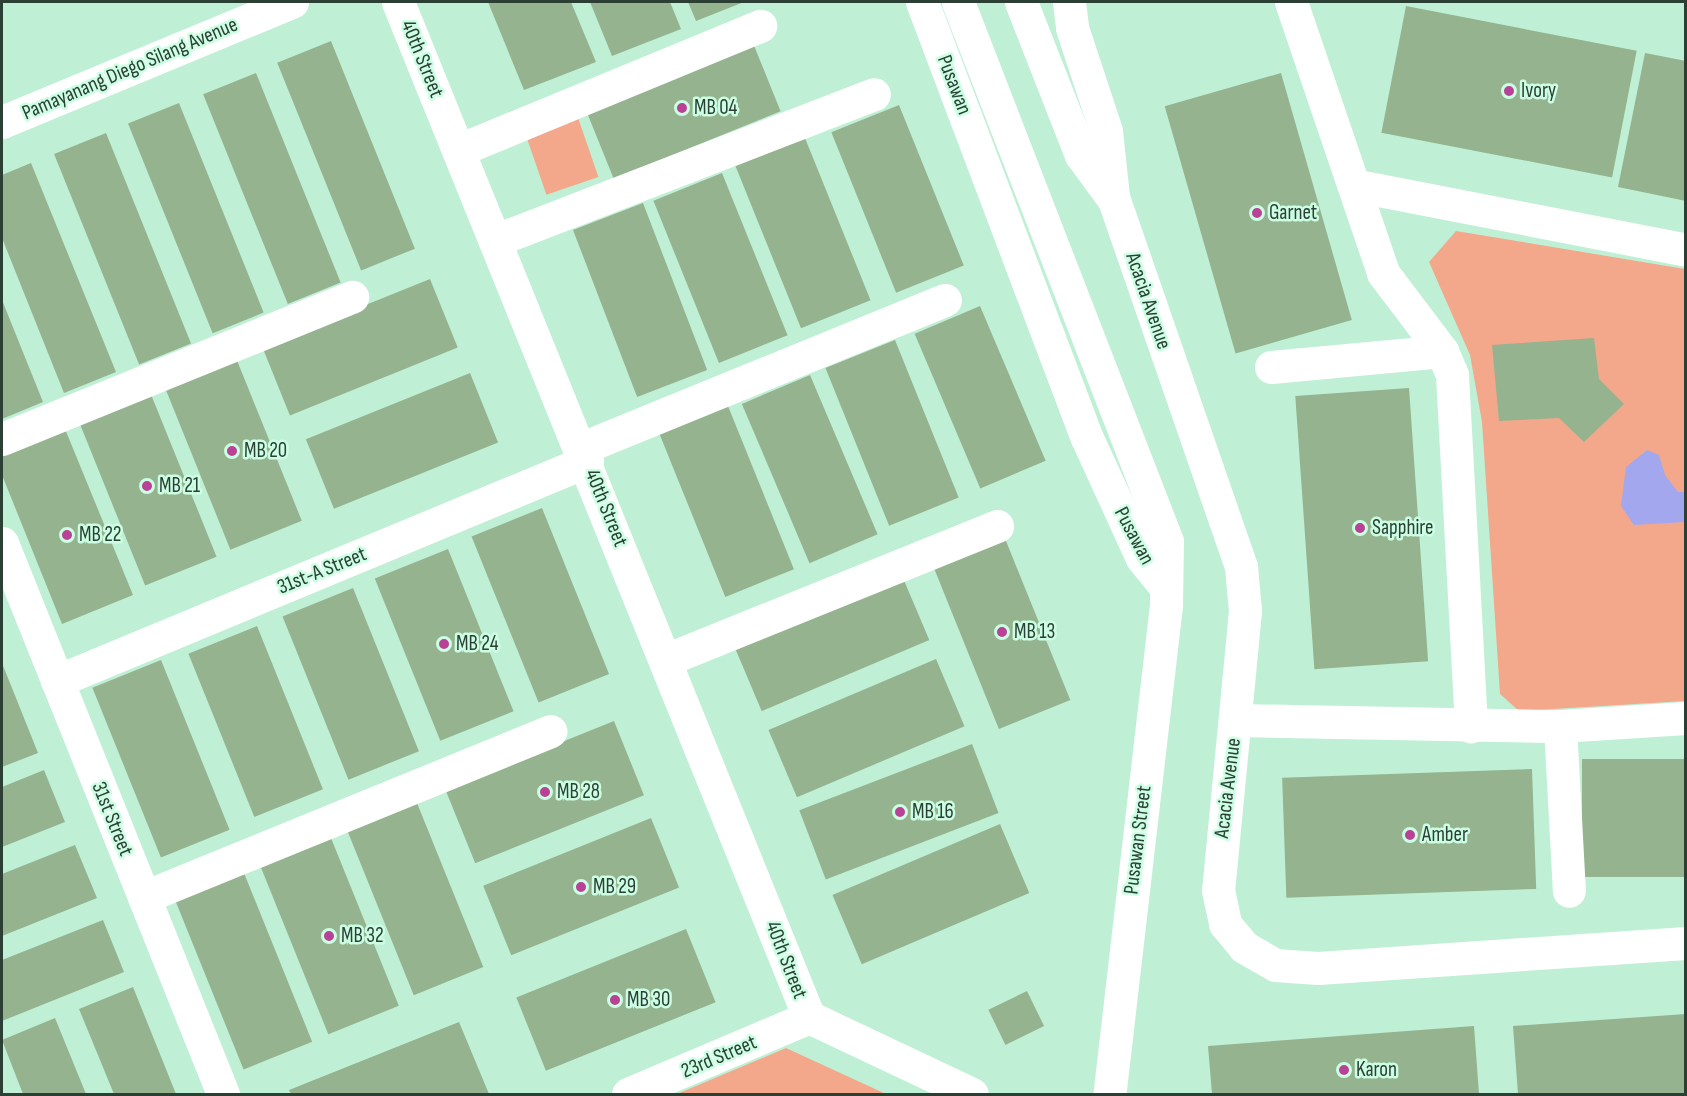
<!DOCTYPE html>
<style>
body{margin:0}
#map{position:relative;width:1687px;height:1096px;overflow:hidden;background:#bff0d5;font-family:"Sofia Sans Condensed",sans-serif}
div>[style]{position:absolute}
.green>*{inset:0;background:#f4a88b;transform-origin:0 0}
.water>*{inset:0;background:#a3a7ed}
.building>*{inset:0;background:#94b38e;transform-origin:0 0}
.minor>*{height:33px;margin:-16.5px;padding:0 16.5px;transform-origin:16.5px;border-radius:16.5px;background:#fff}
.dots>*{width:16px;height:16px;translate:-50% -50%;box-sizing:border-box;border:3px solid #ccfee3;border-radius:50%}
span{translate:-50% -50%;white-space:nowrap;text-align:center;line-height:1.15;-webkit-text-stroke:5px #ccfee3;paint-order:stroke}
.street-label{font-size:21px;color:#2b3f35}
.poi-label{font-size:21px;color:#2b3f35}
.left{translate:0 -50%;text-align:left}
.frame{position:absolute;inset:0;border:3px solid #2b3f35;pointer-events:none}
</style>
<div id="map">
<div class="green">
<i style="left:574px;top:106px;width:75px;height:55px;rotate:71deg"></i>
<i style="clip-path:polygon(1456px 231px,1685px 269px,1685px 701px,1519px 711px,1500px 694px,1482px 422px,1470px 355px,1429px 262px)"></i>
<i style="clip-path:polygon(786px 1048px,886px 1094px,677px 1094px)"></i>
</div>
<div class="water">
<i style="clip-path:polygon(1647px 450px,1659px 455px,1665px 475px,1678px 492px,1685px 492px,1685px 522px,1634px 525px,1621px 506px,1626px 467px)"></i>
</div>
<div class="building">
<i style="clip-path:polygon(488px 2px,571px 2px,596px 62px,524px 90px)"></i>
<i style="clip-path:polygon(590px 2px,670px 2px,681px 29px,612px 56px)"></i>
<i style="clip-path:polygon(688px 2px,744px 2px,696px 21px)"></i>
<i style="left:1406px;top:6px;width:235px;height:129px;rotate:11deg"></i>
<i style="left:751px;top:38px;width:79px;height:180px;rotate:68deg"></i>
<i style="left:331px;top:41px;width:224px;height:58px;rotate:68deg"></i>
<i style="clip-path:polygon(1645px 53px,1686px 61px,1686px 201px,1618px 187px)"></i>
<i style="left:256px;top:73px;width:226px;height:57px;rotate:68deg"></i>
<i style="left:1281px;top:73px;width:257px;height:121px;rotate:74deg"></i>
<i style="left:179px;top:103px;width:226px;height:55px;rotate:68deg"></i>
<i style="left:899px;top:105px;width:173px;height:73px;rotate:68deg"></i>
<i style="left:106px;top:133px;width:227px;height:56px;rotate:68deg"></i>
<i style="left:805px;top:138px;width:175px;height:75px;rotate:68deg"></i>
<i style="clip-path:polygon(31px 163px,116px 372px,64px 393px,2px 238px,2px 175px)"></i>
<i style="left:722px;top:173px;width:175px;height:74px;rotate:68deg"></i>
<i style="left:643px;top:203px;width:179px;height:75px;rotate:69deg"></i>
<i style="left:430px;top:279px;width:74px;height:181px;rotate:68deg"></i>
<i style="clip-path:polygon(2px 300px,43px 402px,2px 419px)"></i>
<i style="left:980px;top:306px;width:168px;height:71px;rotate:67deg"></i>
<i style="clip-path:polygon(1594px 338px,1599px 379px,1624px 404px,1584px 442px,1559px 418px,1499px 421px,1492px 345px)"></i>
<i style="left:895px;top:340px;width:170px;height:75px;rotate:68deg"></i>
<i style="left:234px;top:353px;width:181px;height:77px;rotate:68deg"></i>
<i style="left:470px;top:373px;width:75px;height:177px;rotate:68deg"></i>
<i style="left:810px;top:375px;width:173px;height:74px;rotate:67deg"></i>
<i style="left:148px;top:387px;width:183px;height:77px;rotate:68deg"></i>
<i style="left:1409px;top:388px;width:274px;height:114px;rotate:86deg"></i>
<i style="left:728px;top:406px;width:176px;height:74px;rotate:68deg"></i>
<i style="clip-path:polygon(63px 424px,133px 595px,62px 624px,2px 475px,2px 448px)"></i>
<i style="left:542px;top:508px;width:179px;height:76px;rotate:68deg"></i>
<i style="left:1004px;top:536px;width:177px;height:77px;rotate:68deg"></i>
<i style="left:448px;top:549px;width:175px;height:79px;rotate:68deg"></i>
<i style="left:900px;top:571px;width:75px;height:182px;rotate:67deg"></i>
<i style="left:353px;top:588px;width:176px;height:76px;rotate:68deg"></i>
<i style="left:257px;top:626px;width:176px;height:74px;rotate:68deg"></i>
<i style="left:936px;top:659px;width:73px;height:182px;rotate:67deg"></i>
<i style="left:161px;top:660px;width:183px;height:74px;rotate:68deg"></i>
<i style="clip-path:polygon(2px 663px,38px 753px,2px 767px)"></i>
<i style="left:614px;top:721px;width:80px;height:182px;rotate:68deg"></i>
<i style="left:972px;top:744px;width:74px;height:185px;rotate:69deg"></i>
<i style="left:1686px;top:759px;width:118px;height:104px;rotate:90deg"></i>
<i style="left:1532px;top:769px;width:120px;height:250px;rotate:88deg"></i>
<i style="clip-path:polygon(44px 770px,65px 822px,2px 847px,2px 787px)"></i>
<i style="left:417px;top:803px;width:177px;height:75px;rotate:68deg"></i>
<i style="left:651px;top:818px;width:75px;height:181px;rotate:68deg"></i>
<i style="left:1000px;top:824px;width:75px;height:182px;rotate:67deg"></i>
<i style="left:331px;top:838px;width:181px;height:76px;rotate:68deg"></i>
<i style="clip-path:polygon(75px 845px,97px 898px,2px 936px,2px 874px)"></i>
<i style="left:244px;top:873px;width:182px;height:74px;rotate:68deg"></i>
<i style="clip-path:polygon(103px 920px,124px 972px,2px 1021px,2px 960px)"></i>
<i style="left:686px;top:929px;width:79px;height:183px;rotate:68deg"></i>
<i style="clip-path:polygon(133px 987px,176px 1094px,114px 1094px,79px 1009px)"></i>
<i style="left:1027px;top:991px;width:39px;height:43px;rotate:64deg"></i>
<i style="clip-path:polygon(1686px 1014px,1686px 1094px,1518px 1094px,1513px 1026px)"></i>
<i style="clip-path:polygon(55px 1018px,86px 1094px,23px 1094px,2px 1040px)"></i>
<i style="clip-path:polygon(459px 1022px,489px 1094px,291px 1094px,289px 1090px)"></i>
<i style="clip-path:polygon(1474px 1026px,1479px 1094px,1212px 1094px,1208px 1046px)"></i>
</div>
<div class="minor">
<i style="left:398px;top:2px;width:1095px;rotate:67.96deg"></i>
<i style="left:922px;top:2px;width:466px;rotate:69.3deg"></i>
<i style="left:1087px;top:438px;width:132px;rotate:65.4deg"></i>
<i style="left:1142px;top:558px;width:36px;rotate:51deg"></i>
<i style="left:958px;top:2px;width:578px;rotate:68.81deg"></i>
<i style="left:1167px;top:541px;width:64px;rotate:90.9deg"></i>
<i style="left:1166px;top:605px;width:492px;rotate:96.6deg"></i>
<i style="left:1021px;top:2px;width:164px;rotate:68.6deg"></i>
<i style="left:1081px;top:155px;width:52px;rotate:53.6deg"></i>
<i style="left:1069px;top:2px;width:26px;rotate:83deg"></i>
<i style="left:1072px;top:28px;width:108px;rotate:71.7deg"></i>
<i style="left:1106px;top:131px;width:66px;rotate:83.9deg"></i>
<i style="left:1113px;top:197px;width:392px;rotate:70.9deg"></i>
<i style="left:1241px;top:567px;width:44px;rotate:84.8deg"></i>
<i style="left:1245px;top:611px;width:280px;rotate:95.5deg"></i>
<i style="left:1218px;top:890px;width:35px;rotate:78deg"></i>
<i style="left:1225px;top:924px;width:30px;rotate:50deg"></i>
<i style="left:1244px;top:947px;width:36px;rotate:30deg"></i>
<i style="left:1275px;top:965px;width:43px;rotate:4deg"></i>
<i style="left:1318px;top:968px;width:369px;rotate:-3.9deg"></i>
<i style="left:1291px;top:2px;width:286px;rotate:71.2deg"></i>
<i style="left:1383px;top:273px;width:98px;rotate:52.9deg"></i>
<i style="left:1442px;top:351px;width:26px;rotate:67deg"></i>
<i style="left:1452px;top:375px;width:352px;rotate:86.9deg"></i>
<i style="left:2px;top:122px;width:314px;rotate:-22.5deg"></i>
<i style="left:459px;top:150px;width:326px;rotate:-22.4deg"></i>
<i style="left:1358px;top:186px;width:334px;rotate:11deg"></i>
<i style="left:496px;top:240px;width:405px;rotate:-21.1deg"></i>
<i style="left:1271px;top:367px;width:172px;rotate:-5.3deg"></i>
<i style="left:2px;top:439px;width:378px;rotate:-22.1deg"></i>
<i style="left:582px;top:448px;width:392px;rotate:-22.2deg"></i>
<i style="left:2px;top:543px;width:594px;rotate:68.14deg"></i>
<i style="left:668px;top:659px;width:355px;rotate:-22deg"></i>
<i style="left:57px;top:681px;width:574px;rotate:-22.54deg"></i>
<i style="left:1237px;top:720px;width:323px;rotate:1.1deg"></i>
<i style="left:1560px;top:726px;width:126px;rotate:-3.6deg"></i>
<i style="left:1560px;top:726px;width:165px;rotate:86.9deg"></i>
<i style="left:144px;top:897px;width:439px;rotate:-22.2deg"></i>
<i style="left:809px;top:1017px;width:180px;rotate:25.3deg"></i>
<i style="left:628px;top:1094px;width:197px;rotate:-23deg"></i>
</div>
<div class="dots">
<i style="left:1509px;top:91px;background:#b94196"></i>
<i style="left:682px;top:108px;background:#b94196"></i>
<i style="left:1257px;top:213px;background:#b94196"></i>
<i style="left:232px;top:451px;background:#b94196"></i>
<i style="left:147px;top:486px;background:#b94196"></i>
<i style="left:1360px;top:528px;background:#b94196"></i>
<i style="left:67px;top:535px;background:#b94196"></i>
<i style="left:1002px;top:632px;background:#b94196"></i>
<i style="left:444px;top:644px;background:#b94196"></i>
<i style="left:545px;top:792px;background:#b94196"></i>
<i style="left:900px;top:812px;background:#b94196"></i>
<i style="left:1410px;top:835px;background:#b94196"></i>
<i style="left:581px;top:887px;background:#b94196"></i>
<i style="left:329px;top:936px;background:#b94196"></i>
<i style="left:615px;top:1000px;background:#b94196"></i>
<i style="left:1344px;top:1070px;background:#b94196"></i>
</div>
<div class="street-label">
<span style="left:422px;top:59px;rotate:68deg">40th Street</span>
<span style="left:130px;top:69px;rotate:-23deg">Pamayanang Diego Silang Avenue</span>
<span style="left:954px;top:85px;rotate:69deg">Pusawan</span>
<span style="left:1148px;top:301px;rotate:71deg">Acacia Avenue</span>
<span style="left:606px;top:508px;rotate:68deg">40th Street</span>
<span style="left:1134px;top:536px;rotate:62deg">Pusawan</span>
<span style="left:322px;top:571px;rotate:-22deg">31st-A Street</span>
<span style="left:1228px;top:788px;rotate:-83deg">Acacia Avenue</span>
<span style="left:112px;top:819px;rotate:68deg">31st Street</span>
<span style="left:1138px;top:840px;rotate:-83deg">Pusawan Street</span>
<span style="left:786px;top:960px;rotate:69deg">40th Street</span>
<span style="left:719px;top:1057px;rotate:-23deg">23rd Street</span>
</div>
<div class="poi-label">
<span class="left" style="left:1521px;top:91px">Ivory</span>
<span class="left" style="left:694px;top:108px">MB 04</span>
<span class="left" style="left:1269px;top:213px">Garnet</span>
<span class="left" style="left:244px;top:451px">MB 20</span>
<span class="left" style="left:159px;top:486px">MB 21</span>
<span class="left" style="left:1372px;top:528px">Sapphire</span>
<span class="left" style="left:79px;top:535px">MB 22</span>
<span class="left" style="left:1014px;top:632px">MB 13</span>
<span class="left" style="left:456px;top:644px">MB 24</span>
<span class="left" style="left:557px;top:792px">MB 28</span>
<span class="left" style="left:912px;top:812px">MB 16</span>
<span class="left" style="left:1422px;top:835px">Amber</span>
<span class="left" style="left:593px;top:887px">MB 29</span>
<span class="left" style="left:341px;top:936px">MB 32</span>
<span class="left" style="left:627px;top:1000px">MB 30</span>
<span class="left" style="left:1356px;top:1070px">Karon</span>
</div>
<div class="frame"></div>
</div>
